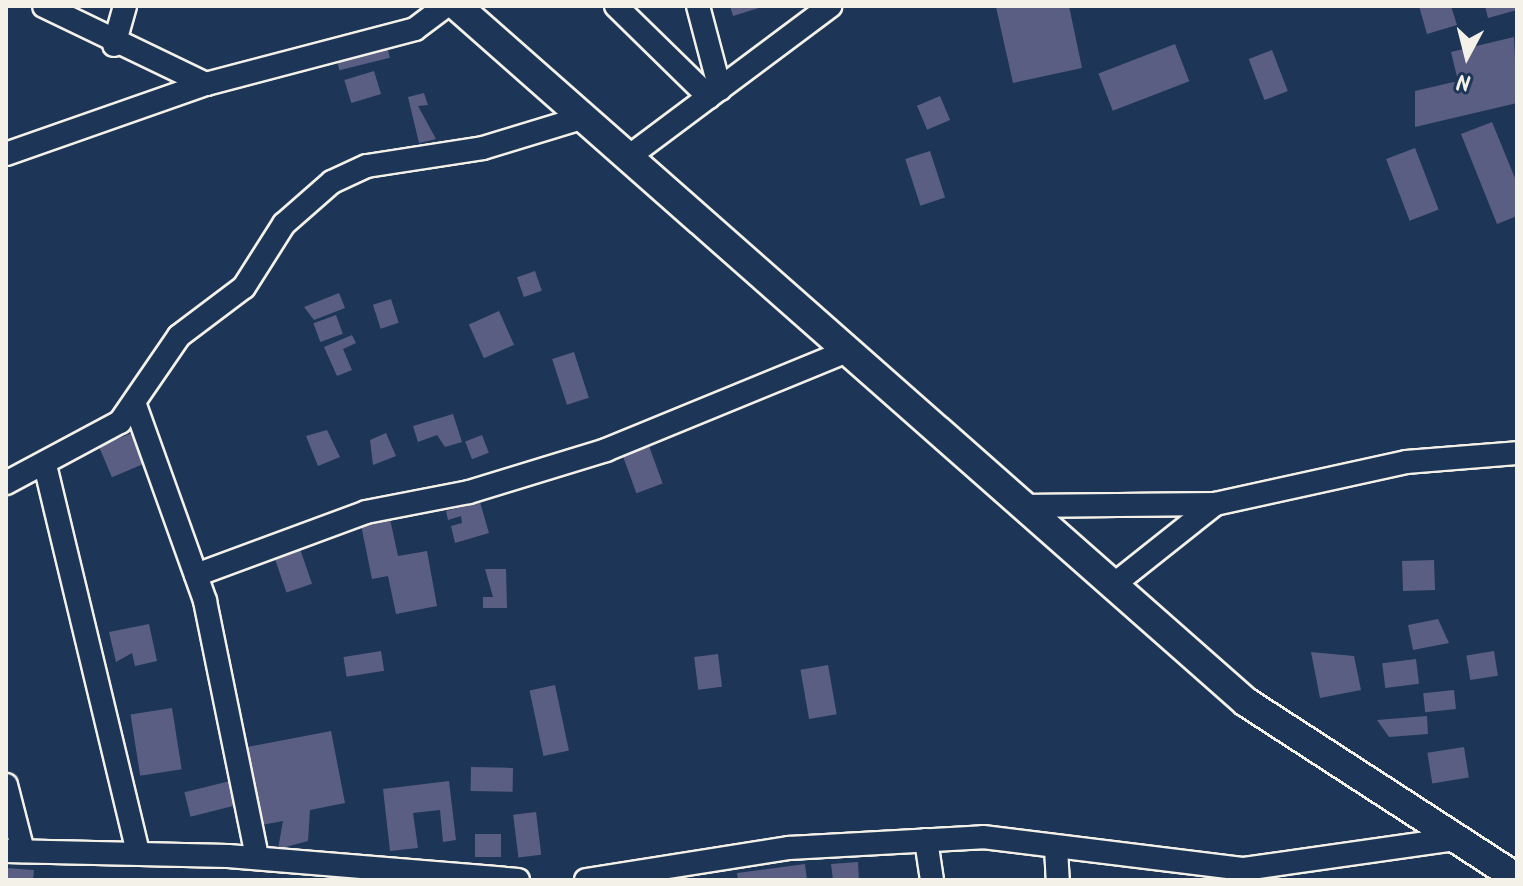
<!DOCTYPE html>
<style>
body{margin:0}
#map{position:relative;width:1523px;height:886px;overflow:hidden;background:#1d3557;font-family:Kalam,sans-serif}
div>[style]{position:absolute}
.building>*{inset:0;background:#5a5e83;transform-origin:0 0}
.roads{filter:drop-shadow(2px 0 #f4f1e8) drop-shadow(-2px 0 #f4f1e8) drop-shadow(0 2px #f4f1e8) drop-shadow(0 -2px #f4f1e8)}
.minor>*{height:22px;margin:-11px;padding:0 11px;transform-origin:11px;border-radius:11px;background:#1d3557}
.tertiary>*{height:28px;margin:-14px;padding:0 14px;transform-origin:14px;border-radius:14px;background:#1d3557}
span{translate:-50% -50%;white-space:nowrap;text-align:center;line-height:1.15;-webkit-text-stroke:7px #1d3557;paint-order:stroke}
.frame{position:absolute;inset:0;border:8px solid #f4f1e8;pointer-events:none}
.north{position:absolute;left:1427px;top:16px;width:80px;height:80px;-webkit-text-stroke:6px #1d3557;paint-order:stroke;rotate:187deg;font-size:22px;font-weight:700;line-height:32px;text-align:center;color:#f4f1e8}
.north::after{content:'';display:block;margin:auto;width:28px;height:36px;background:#f4f1e8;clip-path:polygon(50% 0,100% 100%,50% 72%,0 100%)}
</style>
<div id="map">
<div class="building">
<i style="clip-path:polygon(730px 6px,762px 6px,762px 7px,733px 16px)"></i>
<i style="clip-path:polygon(1069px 6px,1082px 68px,1013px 83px,996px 7px)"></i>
<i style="clip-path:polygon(1419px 6px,1451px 6px,1457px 25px,1427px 34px)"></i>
<i style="clip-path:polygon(1485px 6px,1517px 6px,1517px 10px,1488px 18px)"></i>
<i style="clip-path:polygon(1514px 37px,1517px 103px,1415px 127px,1415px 91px,1458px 81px,1451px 52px)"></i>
<i style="left:1175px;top:44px;width:40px;height:82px;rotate:69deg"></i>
<i style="left:387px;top:46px;width:12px;height:52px;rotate:76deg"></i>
<i style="left:1272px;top:50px;width:44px;height:25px;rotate:69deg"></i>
<i style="left:374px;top:71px;width:24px;height:31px;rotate:73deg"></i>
<i style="clip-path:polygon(424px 93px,428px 105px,418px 106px,436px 139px,419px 143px,408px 97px)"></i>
<i style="left:940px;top:96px;width:26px;height:25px;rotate:67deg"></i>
<i style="clip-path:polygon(1492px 122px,1517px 183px,1517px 216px,1497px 224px,1461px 134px)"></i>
<i style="left:1415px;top:148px;width:66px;height:31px;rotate:69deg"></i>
<i style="left:930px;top:151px;width:49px;height:26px;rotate:72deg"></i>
<i style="left:535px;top:271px;width:21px;height:19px;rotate:71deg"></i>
<i style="clip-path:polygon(339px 293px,345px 308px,314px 320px,304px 307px)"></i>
<i style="left:391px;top:299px;width:25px;height:19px;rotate:72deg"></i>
<i style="left:499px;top:311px;width:37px;height:33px;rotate:66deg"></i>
<i style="left:336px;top:315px;width:20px;height:24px;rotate:70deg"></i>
<i style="clip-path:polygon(352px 335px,356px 343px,343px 349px,352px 370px,337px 376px,324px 347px)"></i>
<i style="left:574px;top:352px;width:48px;height:23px;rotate:72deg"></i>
<i style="clip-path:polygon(453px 414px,462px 442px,445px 447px,437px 435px,418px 442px,413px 426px)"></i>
<i style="clip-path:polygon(327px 430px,340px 457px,318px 466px,306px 436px)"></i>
<i style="left:134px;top:432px;width:33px;height:38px;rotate:67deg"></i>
<i style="clip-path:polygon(386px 433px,396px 456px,373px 465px,370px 440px)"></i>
<i style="left:482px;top:435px;width:19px;height:18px;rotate:69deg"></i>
<i style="left:649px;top:446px;width:40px;height:28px;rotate:70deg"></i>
<i style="clip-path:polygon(480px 502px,489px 533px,455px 543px,451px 526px,462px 523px,461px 516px,448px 520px,446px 511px)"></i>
<i style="clip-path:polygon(390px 519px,398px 556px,427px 551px,437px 606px,396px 614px,388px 576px,372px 579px,361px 525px)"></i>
<i style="left:299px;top:546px;width:40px;height:27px;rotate:71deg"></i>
<i style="left:1434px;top:560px;width:30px;height:32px;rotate:88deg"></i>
<i style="clip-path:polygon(485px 569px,506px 569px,507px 608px,483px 608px,483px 597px,493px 597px)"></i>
<i style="clip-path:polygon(1438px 619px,1449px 643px,1413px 650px,1408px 625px)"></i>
<i style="clip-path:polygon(149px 624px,157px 661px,135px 666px,132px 653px,116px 662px,109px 632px)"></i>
<i style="left:381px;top:651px;width:20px;height:38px;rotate:81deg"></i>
<i style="left:1494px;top:651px;width:25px;height:28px;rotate:81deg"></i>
<i style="clip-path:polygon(1311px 652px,1354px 656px,1361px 690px,1320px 698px)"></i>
<i style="left:718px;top:654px;width:33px;height:24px;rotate:83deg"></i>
<i style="left:1416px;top:659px;width:25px;height:34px;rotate:83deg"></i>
<i style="left:828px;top:665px;width:50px;height:28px;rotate:80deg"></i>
<i style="left:555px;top:685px;width:67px;height:26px;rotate:78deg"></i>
<i style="left:1454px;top:690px;width:19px;height:31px;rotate:84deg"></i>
<i style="left:172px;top:708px;width:62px;height:42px;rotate:81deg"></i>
<i style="clip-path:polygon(1427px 716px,1428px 734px,1389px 737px,1377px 720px)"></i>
<i style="clip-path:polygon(331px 731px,345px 803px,310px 810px,308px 841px,278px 849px,283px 821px,262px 825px,247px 747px)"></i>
<i style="left:1464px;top:747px;width:31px;height:37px;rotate:81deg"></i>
<i style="left:471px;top:767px;width:42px;height:24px;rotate:1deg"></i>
<i style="left:230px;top:781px;width:25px;height:47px;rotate:76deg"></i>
<i style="clip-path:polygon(449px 781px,456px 840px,443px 842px,440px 810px,413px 813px,418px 848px,390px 851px,383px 789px)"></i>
<i style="left:536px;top:812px;width:43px;height:23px;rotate:83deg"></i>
<i style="left:475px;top:834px;width:26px;height:23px"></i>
<i style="clip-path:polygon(858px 862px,859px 880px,833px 880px,831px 864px)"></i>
<i style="clip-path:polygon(805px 864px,807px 880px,738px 880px,737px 873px)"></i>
<i style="clip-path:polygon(6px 868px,34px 870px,33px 880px,6px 880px)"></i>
</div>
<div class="roads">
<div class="minor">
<i style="left:44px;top:6px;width:180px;rotate:25.7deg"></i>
<i style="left:616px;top:6px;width:130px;rotate:44.4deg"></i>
<i style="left:698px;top:6px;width:86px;rotate:75.2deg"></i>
<i style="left:114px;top:45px;width:41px;rotate:-74.2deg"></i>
<i style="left:6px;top:154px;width:212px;rotate:-19.3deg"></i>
<i style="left:206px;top:84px;width:216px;rotate:-14.7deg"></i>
<i style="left:415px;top:29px;width:38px;rotate:-37deg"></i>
<i style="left:627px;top:158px;width:254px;rotate:-36.8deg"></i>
<i style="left:135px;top:405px;width:208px;rotate:70.3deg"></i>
<i style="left:205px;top:601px;width:261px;rotate:78.5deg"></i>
<i style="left:45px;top:465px;width:399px;rotate:76.5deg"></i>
<i style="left:6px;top:483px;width:129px;rotate:-28.2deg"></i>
<i style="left:120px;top:422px;width:104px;rotate:-55.5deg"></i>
<i style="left:179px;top:336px;width:81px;rotate:-37deg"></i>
<i style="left:244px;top:287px;width:75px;rotate:-57.6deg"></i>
<i style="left:284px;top:224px;width:64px;rotate:-41.2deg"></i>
<i style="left:332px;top:182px;width:38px;rotate:-25deg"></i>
<i style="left:367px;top:166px;width:117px;rotate:-8.8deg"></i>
<i style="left:483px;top:148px;width:103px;rotate:-16.9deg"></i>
<i style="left:1021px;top:506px;width:194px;rotate:-0.6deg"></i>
<i style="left:1215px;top:504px;width:196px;rotate:-12.4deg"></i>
<i style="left:1406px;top:462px;width:111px;rotate:-4.6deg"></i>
<i style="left:196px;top:575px;width:181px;rotate:-20.3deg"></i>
<i style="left:366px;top:512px;width:105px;rotate:-11deg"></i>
<i style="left:469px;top:492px;width:143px;rotate:-17deg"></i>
<i style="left:606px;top:450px;width:258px;rotate:-22.3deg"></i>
<i style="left:1112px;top:586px;width:132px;rotate:-38.5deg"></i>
<i style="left:6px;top:785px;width:68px;rotate:75.6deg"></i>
<i style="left:926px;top:840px;width:40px;rotate:81.5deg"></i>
<i style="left:1056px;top:847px;width:33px;rotate:87deg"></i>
<i style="left:6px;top:851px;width:222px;rotate:1.3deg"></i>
<i style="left:228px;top:856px;width:291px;rotate:4.7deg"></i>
<i style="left:586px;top:880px;width:206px;rotate:-9deg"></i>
<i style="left:789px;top:848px;width:194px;rotate:-3.2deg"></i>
<i style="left:983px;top:837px;width:263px;rotate:7deg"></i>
<i style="left:1244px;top:869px;width:213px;rotate:-8.1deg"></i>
</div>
<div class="tertiary">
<i style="left:457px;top:6px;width:1052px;rotate:41.42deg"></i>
<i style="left:1246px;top:702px;width:323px;rotate:33deg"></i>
</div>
</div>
<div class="frame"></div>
<div class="north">N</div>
</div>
